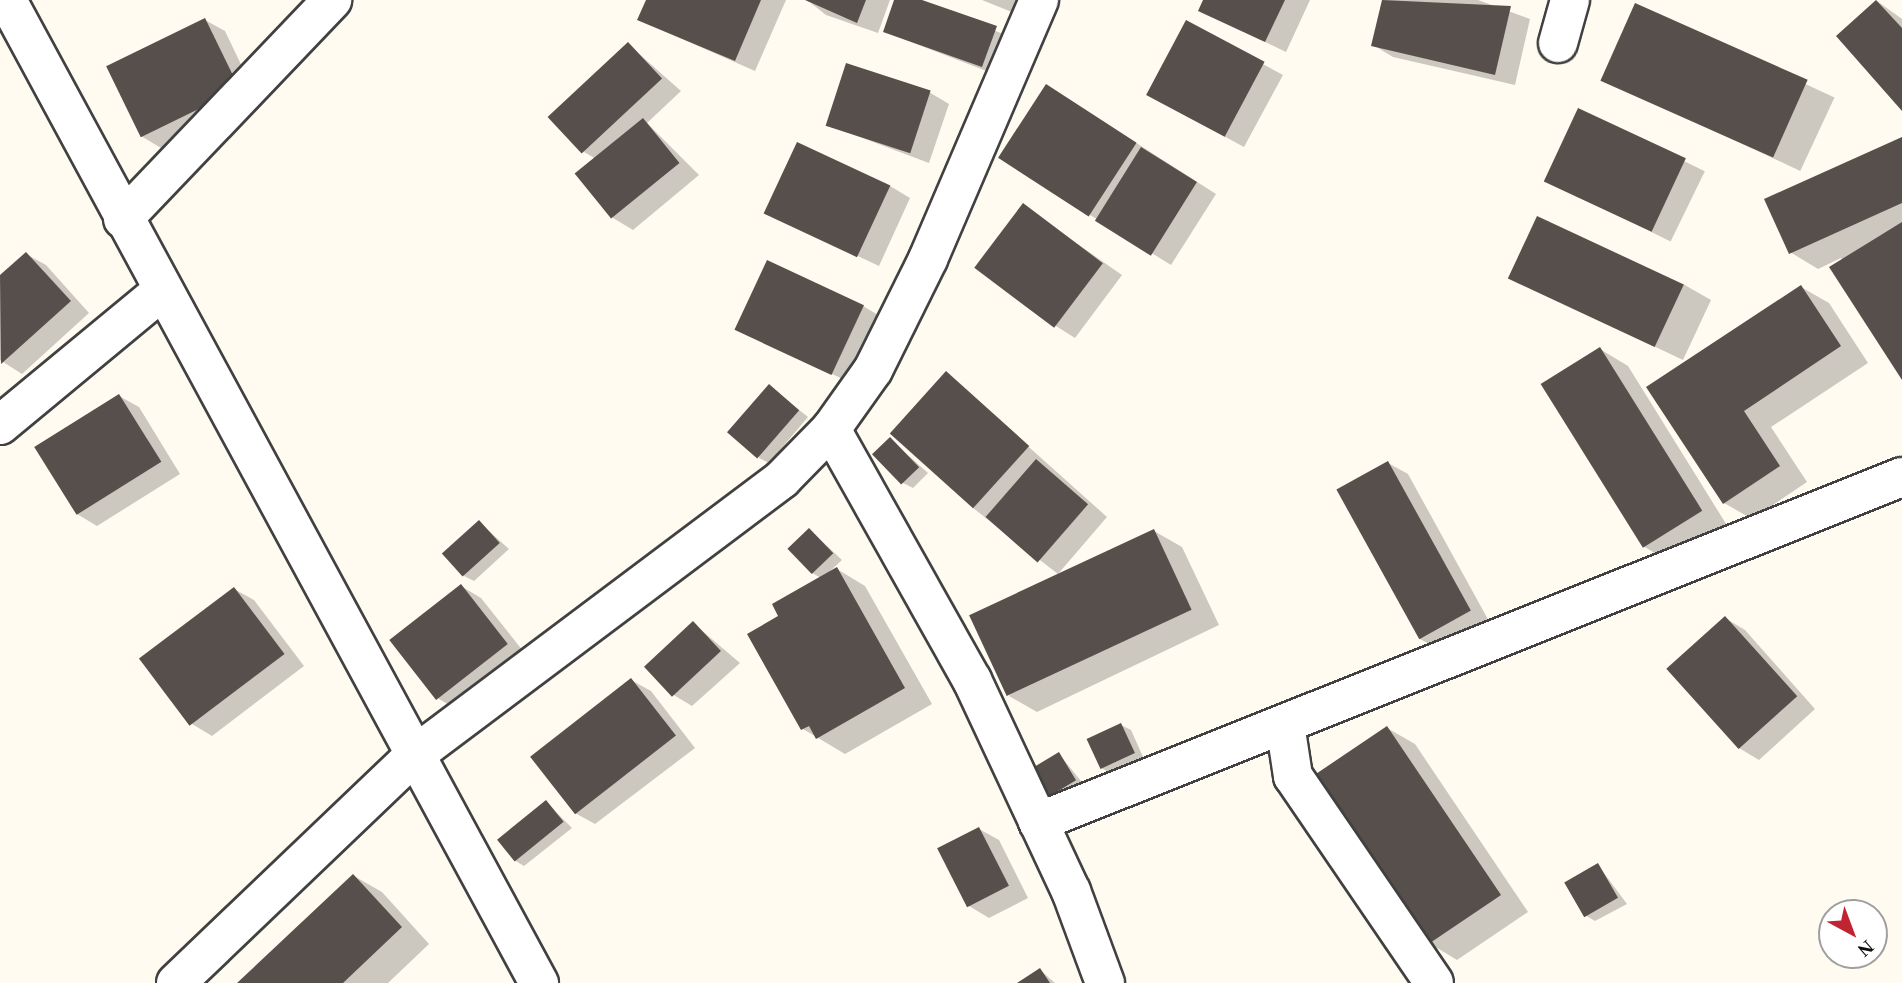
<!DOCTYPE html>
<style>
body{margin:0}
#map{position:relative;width:1902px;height:983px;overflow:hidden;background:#fffbf0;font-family:"Times New Roman",serif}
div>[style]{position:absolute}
.shadow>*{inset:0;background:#0003;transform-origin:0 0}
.building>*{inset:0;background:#574f4b;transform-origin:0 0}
.roads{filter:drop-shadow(2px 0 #414141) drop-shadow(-2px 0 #414141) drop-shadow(0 2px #414141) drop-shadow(0 -2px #414141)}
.minor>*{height:38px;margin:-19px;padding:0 19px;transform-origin:19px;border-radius:19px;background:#fff}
span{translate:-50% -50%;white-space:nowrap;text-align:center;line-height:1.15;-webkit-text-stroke:7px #fff;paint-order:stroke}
.north{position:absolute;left:1818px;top:899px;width:70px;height:70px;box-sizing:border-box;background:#fff;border:2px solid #9f9f9f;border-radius:50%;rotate:139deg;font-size:19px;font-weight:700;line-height:28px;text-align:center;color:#0e0e0e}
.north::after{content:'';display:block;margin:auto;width:24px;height:32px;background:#c02432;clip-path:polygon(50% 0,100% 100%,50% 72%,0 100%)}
</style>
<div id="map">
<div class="shadow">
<i style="clip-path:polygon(648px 0,786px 0,755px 71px,639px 20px)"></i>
<i style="clip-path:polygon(807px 0,890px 0,878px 33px,826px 15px)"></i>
<i style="clip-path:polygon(896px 0,917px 0,1016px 39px,1002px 77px,885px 32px)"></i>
<i style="clip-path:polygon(982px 0,1025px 0,1019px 15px)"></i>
<i style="clip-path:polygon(1205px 0,1310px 0,1286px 52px,1200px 10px)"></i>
<i style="clip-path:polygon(1384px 0,1478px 0,1530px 19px,1515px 85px,1393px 57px,1373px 45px)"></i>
<i style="clip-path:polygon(1877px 1px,1902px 19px,1902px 109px)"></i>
<i style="left:1636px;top:5px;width:219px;height:81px;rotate:25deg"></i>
<i style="clip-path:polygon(205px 20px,225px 31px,258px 100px,161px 148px,141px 136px)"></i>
<i style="clip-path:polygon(1187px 23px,1283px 75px,1244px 147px,1168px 106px)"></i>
<i style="clip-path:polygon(628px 44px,681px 91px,647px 123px,699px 175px,633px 230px,613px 218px,596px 159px,584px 152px)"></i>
<i style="clip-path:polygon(929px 92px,949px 104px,929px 163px,828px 125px)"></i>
<i style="clip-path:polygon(1066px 98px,1216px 194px,1171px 265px,1090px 215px)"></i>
<i style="left:1579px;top:110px;width:140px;height:78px;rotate:26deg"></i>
<i style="clip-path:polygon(1902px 139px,1902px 377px,1841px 258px,1818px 269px,1790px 252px)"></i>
<i style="clip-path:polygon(890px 186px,910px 198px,879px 266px,766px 213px)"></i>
<i style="clip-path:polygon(1023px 206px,1122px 275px,1075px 338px,1056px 326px)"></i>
<i style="clip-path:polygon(26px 254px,46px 265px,89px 313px,22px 374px,0 360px,0 278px)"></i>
<i style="clip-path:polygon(1510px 278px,1683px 284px,1711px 300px,1683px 360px)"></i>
<i style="clip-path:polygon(1801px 287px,1829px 303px,1868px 363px,1771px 427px,1807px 482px,1752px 519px,1724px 503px,1649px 388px)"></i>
<i style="clip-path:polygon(863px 306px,883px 318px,853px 384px,738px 329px)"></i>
<i style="clip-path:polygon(1600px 349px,1628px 366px,1728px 527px,1671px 563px,1643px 546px)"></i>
<i style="clip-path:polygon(946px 373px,1107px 517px,1058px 574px,973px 508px)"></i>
<i style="clip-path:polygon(769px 386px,808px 417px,769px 463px,759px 458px)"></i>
<i style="clip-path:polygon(119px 396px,139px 407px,180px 474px,97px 526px,77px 514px)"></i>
<i style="clip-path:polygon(891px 440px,928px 473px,913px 488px,903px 483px)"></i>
<i style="clip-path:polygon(1388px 463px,1408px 474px,1490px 623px,1440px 650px,1420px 639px)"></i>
<i style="clip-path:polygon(479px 522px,509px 549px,474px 581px,464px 576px)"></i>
<i style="clip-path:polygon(810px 530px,842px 560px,828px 573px,837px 569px,865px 586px,932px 704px,845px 754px,803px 729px,781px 617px,821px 578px,812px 573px)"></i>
<i style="clip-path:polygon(1154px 531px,1182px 547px,1219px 625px,1037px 712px,1009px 696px)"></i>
<i style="clip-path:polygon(461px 586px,481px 598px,527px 656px,458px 710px,439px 699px,392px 640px)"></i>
<i style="clip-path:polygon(234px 589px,254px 600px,304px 666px,212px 736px,192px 724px)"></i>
<i style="clip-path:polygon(1725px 618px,1745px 630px,1815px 709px,1759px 760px,1739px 748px)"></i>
<i style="clip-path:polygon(693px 623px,740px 663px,692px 706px,672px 694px)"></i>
<i style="clip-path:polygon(631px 680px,651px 691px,695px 748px,595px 824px,575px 813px)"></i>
<i style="clip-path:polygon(1121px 725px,1131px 730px,1144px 759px,1111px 773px,1101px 768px)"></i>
<i style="clip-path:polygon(1387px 728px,1415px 744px,1528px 912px,1457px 960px,1429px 943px)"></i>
<i style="clip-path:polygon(1059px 754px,1085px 786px,1062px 800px,1052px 794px)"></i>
<i style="clip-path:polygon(546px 802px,572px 828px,524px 866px,514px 860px)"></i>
<i style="clip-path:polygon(979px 829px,999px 840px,1028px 898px,989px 918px,969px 906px)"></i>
<i style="clip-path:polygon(1598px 865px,1627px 904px,1595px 921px,1585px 915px)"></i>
<i style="clip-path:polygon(354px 876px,382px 892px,429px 944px,388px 983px,240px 983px)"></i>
<i style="clip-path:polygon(1040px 970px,1055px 983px,1020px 983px)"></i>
</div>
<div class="building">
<i style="clip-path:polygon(646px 0,761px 0,735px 61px,637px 20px)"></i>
<i style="clip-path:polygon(805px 0,866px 0,857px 23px)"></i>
<i style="clip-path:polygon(894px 0,922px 0,997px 26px,982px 67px,883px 32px)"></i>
<i style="clip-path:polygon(1203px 0,1285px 0,1265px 42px,1198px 11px)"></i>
<i style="clip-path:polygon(1382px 0,1511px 6px,1495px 75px,1371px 46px)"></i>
<i style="clip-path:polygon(1876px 0,1902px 28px,1902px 111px,1836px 36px)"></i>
<i style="left:1635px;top:3px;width:189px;height:85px;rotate:24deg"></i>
<i style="left:205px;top:18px;width:79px;height:110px;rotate:64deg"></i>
<i style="left:1186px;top:20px;width:89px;height:85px;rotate:28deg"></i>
<i style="left:628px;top:42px;width:50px;height:110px;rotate:47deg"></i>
<i style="left:846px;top:63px;width:89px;height:66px;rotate:18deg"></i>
<i style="left:1046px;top:84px;width:108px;height:88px;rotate:33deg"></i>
<i style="left:1578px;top:108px;width:119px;height:81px;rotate:25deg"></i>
<i style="left:643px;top:118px;width:58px;height:88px;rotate:51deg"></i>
<i style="clip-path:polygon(1902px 137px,1902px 203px,1789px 254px,1764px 199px)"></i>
<i style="left:797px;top:142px;width:103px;height:79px;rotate:25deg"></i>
<i style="left:1141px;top:147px;width:66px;height:87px;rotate:32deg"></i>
<i style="left:1023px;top:203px;width:100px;height:81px;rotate:37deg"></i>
<i style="left:1537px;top:216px;width:162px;height:69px;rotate:25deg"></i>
<i style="clip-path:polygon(1902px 222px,1902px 380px,1829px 267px)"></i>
<i style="clip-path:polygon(26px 252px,71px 301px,1px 364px,0 275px)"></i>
<i style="left:767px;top:260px;width:107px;height:77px;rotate:25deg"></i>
<i style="clip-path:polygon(1801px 285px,1841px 346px,1744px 411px,1780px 466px,1723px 504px,1646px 387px)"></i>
<i style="left:1600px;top:347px;width:193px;height:70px;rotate:58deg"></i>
<i style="left:946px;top:371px;width:112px;height:84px;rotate:42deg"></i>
<i style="left:769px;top:384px;width:40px;height:64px;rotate:41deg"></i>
<i style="left:119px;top:394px;width:80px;height:100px;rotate:58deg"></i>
<i style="left:890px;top:437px;width:42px;height:25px;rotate:46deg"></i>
<i style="left:1036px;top:459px;width:69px;height:77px;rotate:41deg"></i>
<i style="left:1388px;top:461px;width:171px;height:59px;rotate:61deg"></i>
<i style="left:479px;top:520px;width:31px;height:50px;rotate:48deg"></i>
<i style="left:809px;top:528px;width:35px;height:30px;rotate:46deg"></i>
<i style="left:1154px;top:529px;width:89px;height:204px;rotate:65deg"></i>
<i style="clip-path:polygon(837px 567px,905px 688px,816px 739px,809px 726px,801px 730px,747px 634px,778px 616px,772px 604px)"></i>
<i style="left:461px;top:584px;width:76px;height:91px;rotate:52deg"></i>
<i style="left:234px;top:587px;width:84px;height:119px;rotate:53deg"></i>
<i style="left:1725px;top:616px;width:108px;height:79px;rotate:48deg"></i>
<i style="left:693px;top:621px;width:41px;height:67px;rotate:47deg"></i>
<i style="left:631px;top:678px;width:73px;height:128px;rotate:52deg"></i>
<i style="left:1121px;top:723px;width:33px;height:38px;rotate:65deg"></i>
<i style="left:1387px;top:726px;width:204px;height:88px;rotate:56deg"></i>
<i style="left:1059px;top:752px;width:33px;height:31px;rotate:59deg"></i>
<i style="left:546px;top:800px;width:28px;height:63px;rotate:51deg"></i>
<i style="left:979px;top:827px;width:66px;height:47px;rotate:63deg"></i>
<i style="left:1598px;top:863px;width:40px;height:39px;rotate:60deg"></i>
<i style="clip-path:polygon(353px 874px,402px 927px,343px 983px,237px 983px)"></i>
<i style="clip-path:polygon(1040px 968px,1050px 983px,1017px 983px)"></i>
</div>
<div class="roads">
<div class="minor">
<i style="left:7px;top:0;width:1118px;rotate:61.58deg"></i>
<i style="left:1558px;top:43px;width:45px;rotate:-74.4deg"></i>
<i style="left:123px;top:219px;width:303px;rotate:-46.3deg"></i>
<i style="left:0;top:425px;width:210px;rotate:-39.6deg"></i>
<i style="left:831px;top:429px;width:288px;rotate:60.7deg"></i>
<i style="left:972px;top:680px;width:233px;rotate:64.9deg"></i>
<i style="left:1071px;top:891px;width:98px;rotate:69.7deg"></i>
<i style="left:1285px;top:724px;width:53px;rotate:81.3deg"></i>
<i style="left:1293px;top:776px;width:250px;rotate:55.7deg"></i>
<i style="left:1038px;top:822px;width:930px;rotate:-21.77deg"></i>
<i style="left:176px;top:983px;width:332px;rotate:-43.7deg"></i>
<i style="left:416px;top:754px;width:458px;rotate:-36.9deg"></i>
<i style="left:782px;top:479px;width:70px;rotate:-45.6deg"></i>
<i style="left:831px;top:429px;width:72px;rotate:-54.6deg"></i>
<i style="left:873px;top:370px;width:124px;rotate:-63.6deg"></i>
<i style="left:928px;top:259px;width:282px;rotate:-66.8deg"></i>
</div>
</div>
<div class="north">N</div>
</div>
